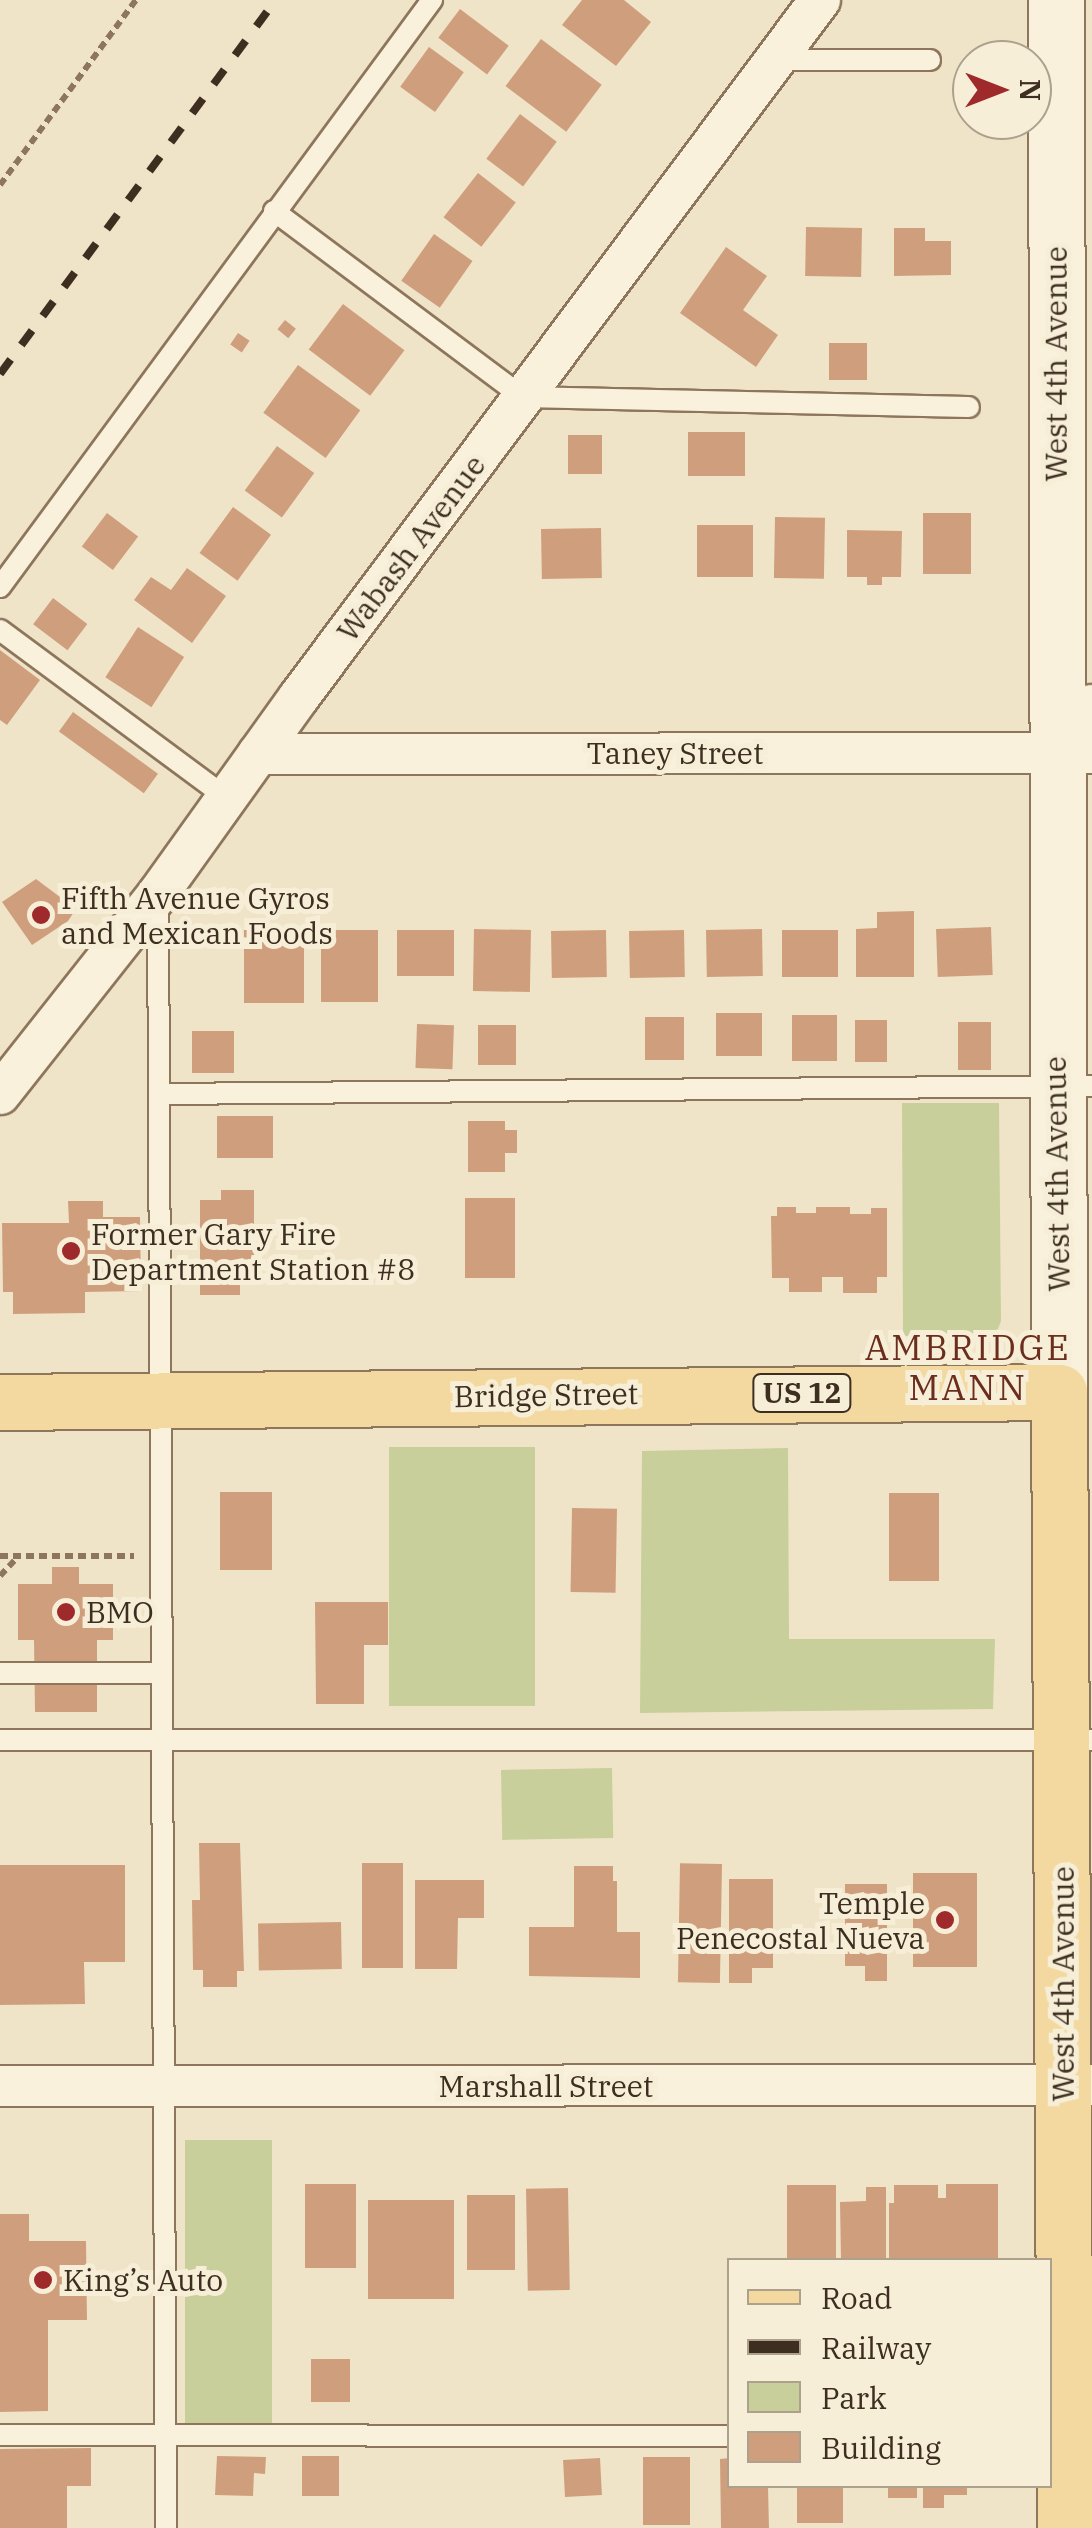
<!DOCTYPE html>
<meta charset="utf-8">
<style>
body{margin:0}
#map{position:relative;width:1092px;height:2528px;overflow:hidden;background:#f0e4c8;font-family:"IBM Plex Serif",serif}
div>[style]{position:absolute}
.green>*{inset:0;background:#c9cf9b;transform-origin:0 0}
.building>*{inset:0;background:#cf9f7d;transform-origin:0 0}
.path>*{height:6px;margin-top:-3px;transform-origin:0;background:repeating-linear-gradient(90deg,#8d765c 0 8px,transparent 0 13px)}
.roads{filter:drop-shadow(2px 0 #8d765c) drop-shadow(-2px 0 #8d765c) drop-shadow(0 2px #8d765c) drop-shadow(0 -2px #8d765c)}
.service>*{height:20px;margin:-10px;padding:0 10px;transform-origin:10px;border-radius:10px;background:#faf1dc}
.minor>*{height:40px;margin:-20px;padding:0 20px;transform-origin:20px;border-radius:20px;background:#faf1dc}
.secondary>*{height:55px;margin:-27.5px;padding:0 27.5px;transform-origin:27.5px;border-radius:27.5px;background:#faf1dc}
.primary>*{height:55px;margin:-27.5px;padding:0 27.5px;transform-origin:27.5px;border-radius:27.5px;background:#f3d9a0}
.rail>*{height:8px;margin-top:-4px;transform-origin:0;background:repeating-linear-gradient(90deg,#3d2e20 0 18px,transparent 0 36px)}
.dots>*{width:28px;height:28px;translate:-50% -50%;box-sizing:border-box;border:5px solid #f7eed8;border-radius:50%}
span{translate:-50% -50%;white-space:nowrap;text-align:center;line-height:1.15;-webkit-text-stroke:10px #f7eed8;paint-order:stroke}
.shield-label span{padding:2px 8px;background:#f7eed8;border:2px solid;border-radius:8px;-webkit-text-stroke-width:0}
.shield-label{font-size:28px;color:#3d2e20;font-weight:700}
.street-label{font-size:30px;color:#3d2e20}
.poi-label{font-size:30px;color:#3d2e20}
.left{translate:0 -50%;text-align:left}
.right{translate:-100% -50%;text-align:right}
.quarter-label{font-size:35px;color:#6b2e1e;letter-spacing:2.5px}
.legend{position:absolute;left:727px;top:2258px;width:325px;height:230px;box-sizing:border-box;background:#f7eed8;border:2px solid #ada18e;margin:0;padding:12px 18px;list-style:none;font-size:30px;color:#3d2e20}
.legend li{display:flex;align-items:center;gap:20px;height:50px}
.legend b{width:50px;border:2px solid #ada18e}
.north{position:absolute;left:952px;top:40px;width:100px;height:100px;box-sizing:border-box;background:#f7eed8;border:2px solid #ada18e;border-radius:50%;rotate:90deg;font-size:28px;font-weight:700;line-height:40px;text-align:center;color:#3d2e20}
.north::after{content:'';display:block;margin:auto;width:35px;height:45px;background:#9e2a2b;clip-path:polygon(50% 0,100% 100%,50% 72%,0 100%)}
</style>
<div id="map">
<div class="green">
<i style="clip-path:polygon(902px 1103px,999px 1103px,1001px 1321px,998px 1329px,990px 1333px,903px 1336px)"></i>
<i style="left:389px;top:1447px;width:146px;height:259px"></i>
<i style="clip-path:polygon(788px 1448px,789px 1639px,995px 1639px,993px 1709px,640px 1713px,642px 1451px)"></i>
<i style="left:612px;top:1768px;width:70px;height:111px;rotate:89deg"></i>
<i style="left:185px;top:2140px;width:87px;height:283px"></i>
</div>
<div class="building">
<i style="clip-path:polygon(582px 0,624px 0,651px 22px,616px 66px,562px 25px)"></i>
<i style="left:460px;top:9px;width:61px;height:36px;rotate:37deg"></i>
<i style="left:541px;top:39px;width:76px;height:59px;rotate:37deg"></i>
<i style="left:429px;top:47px;width:43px;height:49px;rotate:36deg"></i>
<i style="left:520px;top:114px;width:46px;height:56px;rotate:37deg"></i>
<i style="left:478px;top:173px;width:48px;height:56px;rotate:38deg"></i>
<i style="left:806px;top:227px;width:56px;height:49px;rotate:1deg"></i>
<i style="clip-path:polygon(894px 228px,925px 228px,925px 241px,951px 241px,951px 275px,894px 276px)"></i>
<i style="left:434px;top:234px;width:47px;height:57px;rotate:35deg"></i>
<i style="clip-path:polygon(726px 247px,767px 276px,743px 310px,778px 335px,756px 367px,680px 313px)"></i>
<i style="left:343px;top:304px;width:77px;height:57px;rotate:37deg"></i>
<i style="left:285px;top:320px;width:14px;height:12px;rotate:39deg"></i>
<i style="left:238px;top:333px;width:14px;height:14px;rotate:34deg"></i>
<i style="left:829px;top:343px;width:38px;height:37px"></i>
<i style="left:298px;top:365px;width:77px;height:59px;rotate:36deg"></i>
<i style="left:688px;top:432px;width:57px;height:44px"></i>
<i style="left:568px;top:435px;width:34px;height:39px"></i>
<i style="left:277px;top:446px;width:46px;height:55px;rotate:36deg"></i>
<i style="left:233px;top:507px;width:47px;height:57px;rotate:36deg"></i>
<i style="left:107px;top:513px;width:39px;height:42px;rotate:37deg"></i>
<i style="left:923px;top:513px;width:48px;height:61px"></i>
<i style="left:775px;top:517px;width:50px;height:61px;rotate:1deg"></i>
<i style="left:697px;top:525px;width:56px;height:52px"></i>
<i style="left:601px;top:528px;width:50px;height:60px;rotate:89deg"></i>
<i style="clip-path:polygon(847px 530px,902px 531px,901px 577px,882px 577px,882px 585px,867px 585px,867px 577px,847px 577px)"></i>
<i style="clip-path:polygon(187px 568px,226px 596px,192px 643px,134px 600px,151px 577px,171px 590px)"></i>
<i style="left:53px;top:598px;width:43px;height:33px;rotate:37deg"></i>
<i style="left:138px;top:627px;width:55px;height:60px;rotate:33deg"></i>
<i style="clip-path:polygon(0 650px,40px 680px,7px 725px,0 720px)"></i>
<i style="left:73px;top:712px;width:105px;height:24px;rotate:36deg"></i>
<i style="clip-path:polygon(36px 879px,76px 909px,68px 921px,32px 945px,2px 902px)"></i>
<i style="clip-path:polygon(914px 911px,914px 977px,856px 977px,856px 929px,877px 928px,877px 912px)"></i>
<i style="left:991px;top:927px;width:48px;height:55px;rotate:88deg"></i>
<i style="left:474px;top:929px;width:57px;height:62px;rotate:1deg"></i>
<i style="left:762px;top:929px;width:47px;height:56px;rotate:89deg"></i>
<i style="left:244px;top:930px;width:60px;height:73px"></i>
<i style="left:321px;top:930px;width:57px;height:72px"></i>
<i style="left:397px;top:930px;width:57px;height:46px"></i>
<i style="left:606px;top:930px;width:47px;height:55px;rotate:89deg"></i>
<i style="left:684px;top:930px;width:47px;height:55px;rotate:89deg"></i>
<i style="left:782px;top:930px;width:56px;height:47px"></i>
<i style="left:716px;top:1013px;width:46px;height:43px"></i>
<i style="left:792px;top:1015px;width:45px;height:46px"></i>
<i style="left:645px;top:1017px;width:39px;height:43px"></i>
<i style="left:887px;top:1020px;width:42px;height:32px;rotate:90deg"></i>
<i style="left:991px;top:1022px;width:48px;height:33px;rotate:90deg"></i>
<i style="left:417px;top:1024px;width:37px;height:44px;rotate:2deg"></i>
<i style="left:478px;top:1025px;width:38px;height:40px"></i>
<i style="left:192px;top:1031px;width:42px;height:42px"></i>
<i style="left:217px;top:1116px;width:56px;height:42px"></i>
<i style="clip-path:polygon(468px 1121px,505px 1121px,505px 1130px,517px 1130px,517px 1153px,505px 1153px,505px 1172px,468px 1172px)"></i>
<i style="clip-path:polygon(221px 1190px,254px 1190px,254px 1279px,240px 1279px,240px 1295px,200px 1295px,200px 1200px,221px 1200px)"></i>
<i style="left:465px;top:1198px;width:50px;height:80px"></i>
<i style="clip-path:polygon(68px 1201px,103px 1201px,103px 1217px,140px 1217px,141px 1291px,85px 1292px,85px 1313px,13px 1314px,13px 1292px,3px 1292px,2px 1223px,69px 1223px)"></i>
<i style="clip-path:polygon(777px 1207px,796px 1207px,796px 1213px,816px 1213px,816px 1207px,850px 1207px,850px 1214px,871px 1214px,871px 1208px,887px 1208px,887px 1277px,877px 1277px,877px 1293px,843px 1293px,843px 1277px,822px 1277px,822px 1292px,789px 1292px,789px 1278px,772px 1278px,771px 1216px,777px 1216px)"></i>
<i style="left:220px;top:1492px;width:52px;height:78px"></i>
<i style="left:889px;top:1493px;width:50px;height:88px"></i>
<i style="left:572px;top:1508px;width:45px;height:84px;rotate:1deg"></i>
<i style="clip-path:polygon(52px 1567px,79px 1567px,79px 1584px,113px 1584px,113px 1640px,97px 1640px,97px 1712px,35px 1712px,34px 1640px,18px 1640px,18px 1584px,52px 1584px)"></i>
<i style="clip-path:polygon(315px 1602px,388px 1602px,388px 1645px,364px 1645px,364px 1704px,316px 1704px)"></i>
<i style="clip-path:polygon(199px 1843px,240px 1843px,244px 1971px,237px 1971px,237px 1987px,203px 1987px,203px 1970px,193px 1970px,192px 1900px,200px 1900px)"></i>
<i style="left:362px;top:1863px;width:41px;height:105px"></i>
<i style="left:722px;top:1864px;width:119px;height:42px;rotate:91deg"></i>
<i style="clip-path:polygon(0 1865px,125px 1865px,125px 1962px,84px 1962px,85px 2004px,0 2005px)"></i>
<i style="clip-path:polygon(574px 1866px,613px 1866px,613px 1881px,617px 1881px,617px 1932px,640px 1932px,640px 1978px,529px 1976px,529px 1927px,574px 1927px)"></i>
<i style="left:913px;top:1873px;width:64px;height:94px"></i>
<i style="clip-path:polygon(729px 1879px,773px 1879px,773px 1968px,752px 1968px,752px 1983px,729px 1983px)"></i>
<i style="clip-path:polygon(415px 1880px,484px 1880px,484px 1918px,458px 1918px,457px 1969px,415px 1969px)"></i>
<i style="clip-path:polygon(845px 1884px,887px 1884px,887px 1981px,865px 1981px,865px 1966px,845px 1966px)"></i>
<i style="left:341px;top:1922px;width:47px;height:83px;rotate:89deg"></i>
<i style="left:305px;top:2184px;width:51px;height:84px"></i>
<i style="clip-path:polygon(946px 2184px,998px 2184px,998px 2260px,889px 2260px,889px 2203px,894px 2203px,894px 2185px,938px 2185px,938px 2198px,946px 2198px)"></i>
<i style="left:787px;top:2185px;width:49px;height:75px"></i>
<i style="clip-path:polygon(866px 2187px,886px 2187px,886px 2260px,841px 2260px,840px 2202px,866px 2201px)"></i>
<i style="left:568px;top:2188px;width:102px;height:42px;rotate:89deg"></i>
<i style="left:467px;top:2195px;width:48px;height:75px"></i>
<i style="left:368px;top:2200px;width:86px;height:99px"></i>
<i style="clip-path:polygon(0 2214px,29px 2214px,29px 2241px,86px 2241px,87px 2320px,48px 2320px,48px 2411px,0 2412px)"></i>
<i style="left:311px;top:2359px;width:39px;height:43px"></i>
<i style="clip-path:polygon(91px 2448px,91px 2486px,67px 2486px,67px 2528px,0 2528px,0 2449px)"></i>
<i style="clip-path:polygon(217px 2456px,266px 2457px,265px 2474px,254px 2473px,253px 2496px,215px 2495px)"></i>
<i style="left:302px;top:2456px;width:37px;height:40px"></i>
<i style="left:690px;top:2457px;width:68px;height:47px;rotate:90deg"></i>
<i style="left:600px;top:2458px;width:37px;height:37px;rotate:87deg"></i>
<i style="clip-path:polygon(730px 2458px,730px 2486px,768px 2486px,769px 2528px,721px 2528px,720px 2459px)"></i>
<i style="left:797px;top:2486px;width:46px;height:37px"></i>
<i style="left:888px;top:2486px;width:29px;height:12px"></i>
<i style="clip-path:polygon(923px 2486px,967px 2486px,967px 2495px,944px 2495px,944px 2508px,923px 2508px)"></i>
</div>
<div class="path">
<i style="left:0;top:185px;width:230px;rotate:-53.7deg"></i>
<i style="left:0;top:1556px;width:134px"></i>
<i style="left:0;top:1576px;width:26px;rotate:-47deg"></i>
</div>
<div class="roads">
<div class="service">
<i style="left:777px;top:60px;width:153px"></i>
<i style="left:274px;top:211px;width:311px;rotate:36.8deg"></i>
<i style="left:523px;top:397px;width:446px;rotate:1.3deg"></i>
<i style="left:0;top:587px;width:729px;rotate:-53.65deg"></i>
<i style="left:0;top:630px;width:282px;rotate:36.5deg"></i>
<i style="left:158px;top:900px;width:1628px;rotate:89.72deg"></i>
<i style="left:159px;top:1094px;width:933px;rotate:-0.49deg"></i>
<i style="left:0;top:1673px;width:162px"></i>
<i style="left:0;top:1740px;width:1092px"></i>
<i style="left:0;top:2435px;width:730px;rotate:0.08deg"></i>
</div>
<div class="minor">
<i style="left:1056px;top:753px;width:60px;rotate:-53.1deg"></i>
<i style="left:258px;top:754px;width:834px;rotate:-0.07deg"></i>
<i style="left:0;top:1094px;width:255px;rotate:-51.7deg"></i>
<i style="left:158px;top:894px;width:242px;rotate:-54.4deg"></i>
<i style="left:299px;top:697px;width:870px;rotate:-53.22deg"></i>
<i style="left:0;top:2086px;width:1092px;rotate:-0.05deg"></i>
</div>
<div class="secondary">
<i style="left:1056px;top:0;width:1392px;rotate:89.88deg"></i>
</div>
<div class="primary">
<i style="left:0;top:1402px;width:1059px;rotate:-0.54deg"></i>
<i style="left:1059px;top:1392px;width:1136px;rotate:89.7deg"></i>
</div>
</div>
<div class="rail">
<i style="left:0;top:374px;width:465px;rotate:-53.6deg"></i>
</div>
<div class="dots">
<i style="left:41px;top:915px;background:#9e2a2b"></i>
<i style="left:71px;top:1251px;background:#9e2a2b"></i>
<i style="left:66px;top:1612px;background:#9e2a2b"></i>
<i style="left:945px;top:1920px;background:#9e2a2b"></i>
<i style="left:43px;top:2280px;background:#9e2a2b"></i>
</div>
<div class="shield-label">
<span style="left:802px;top:1393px">US 12</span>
</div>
<div class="street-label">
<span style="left:1056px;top:364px;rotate:-90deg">West 4th Avenue</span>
<span style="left:411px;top:548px;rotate:-53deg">Wabash Avenue</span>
<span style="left:675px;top:753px">Taney Street</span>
<span style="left:1057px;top:1174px;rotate:-91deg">West 4th Avenue</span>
<span style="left:546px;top:1395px;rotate:-1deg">Bridge Street</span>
<span style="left:1063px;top:1984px;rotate:-90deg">West 4th Avenue</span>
<span style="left:546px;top:2086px">Marshall Street</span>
</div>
<div class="poi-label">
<span class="left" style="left:61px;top:915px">Fifth Avenue Gyros<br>and Mexican Foods</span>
<span class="left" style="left:91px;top:1251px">Former Gary Fire<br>Department Station #8</span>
<span class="left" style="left:86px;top:1612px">BMO</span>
<span class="right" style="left:925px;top:1920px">Temple<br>Penecostal Nueva</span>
<span class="left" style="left:63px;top:2280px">King’s Auto</span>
</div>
<div class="quarter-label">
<span style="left:968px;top:1367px">AMBRIDGE<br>MANN</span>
</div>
<ul class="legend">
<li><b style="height:12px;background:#f3d9a0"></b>Road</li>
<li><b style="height:12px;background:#3d2e20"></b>Railway</li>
<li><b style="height:28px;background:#c9cf9b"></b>Park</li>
<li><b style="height:28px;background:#cf9f7d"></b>Building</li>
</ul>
<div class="north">N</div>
</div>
